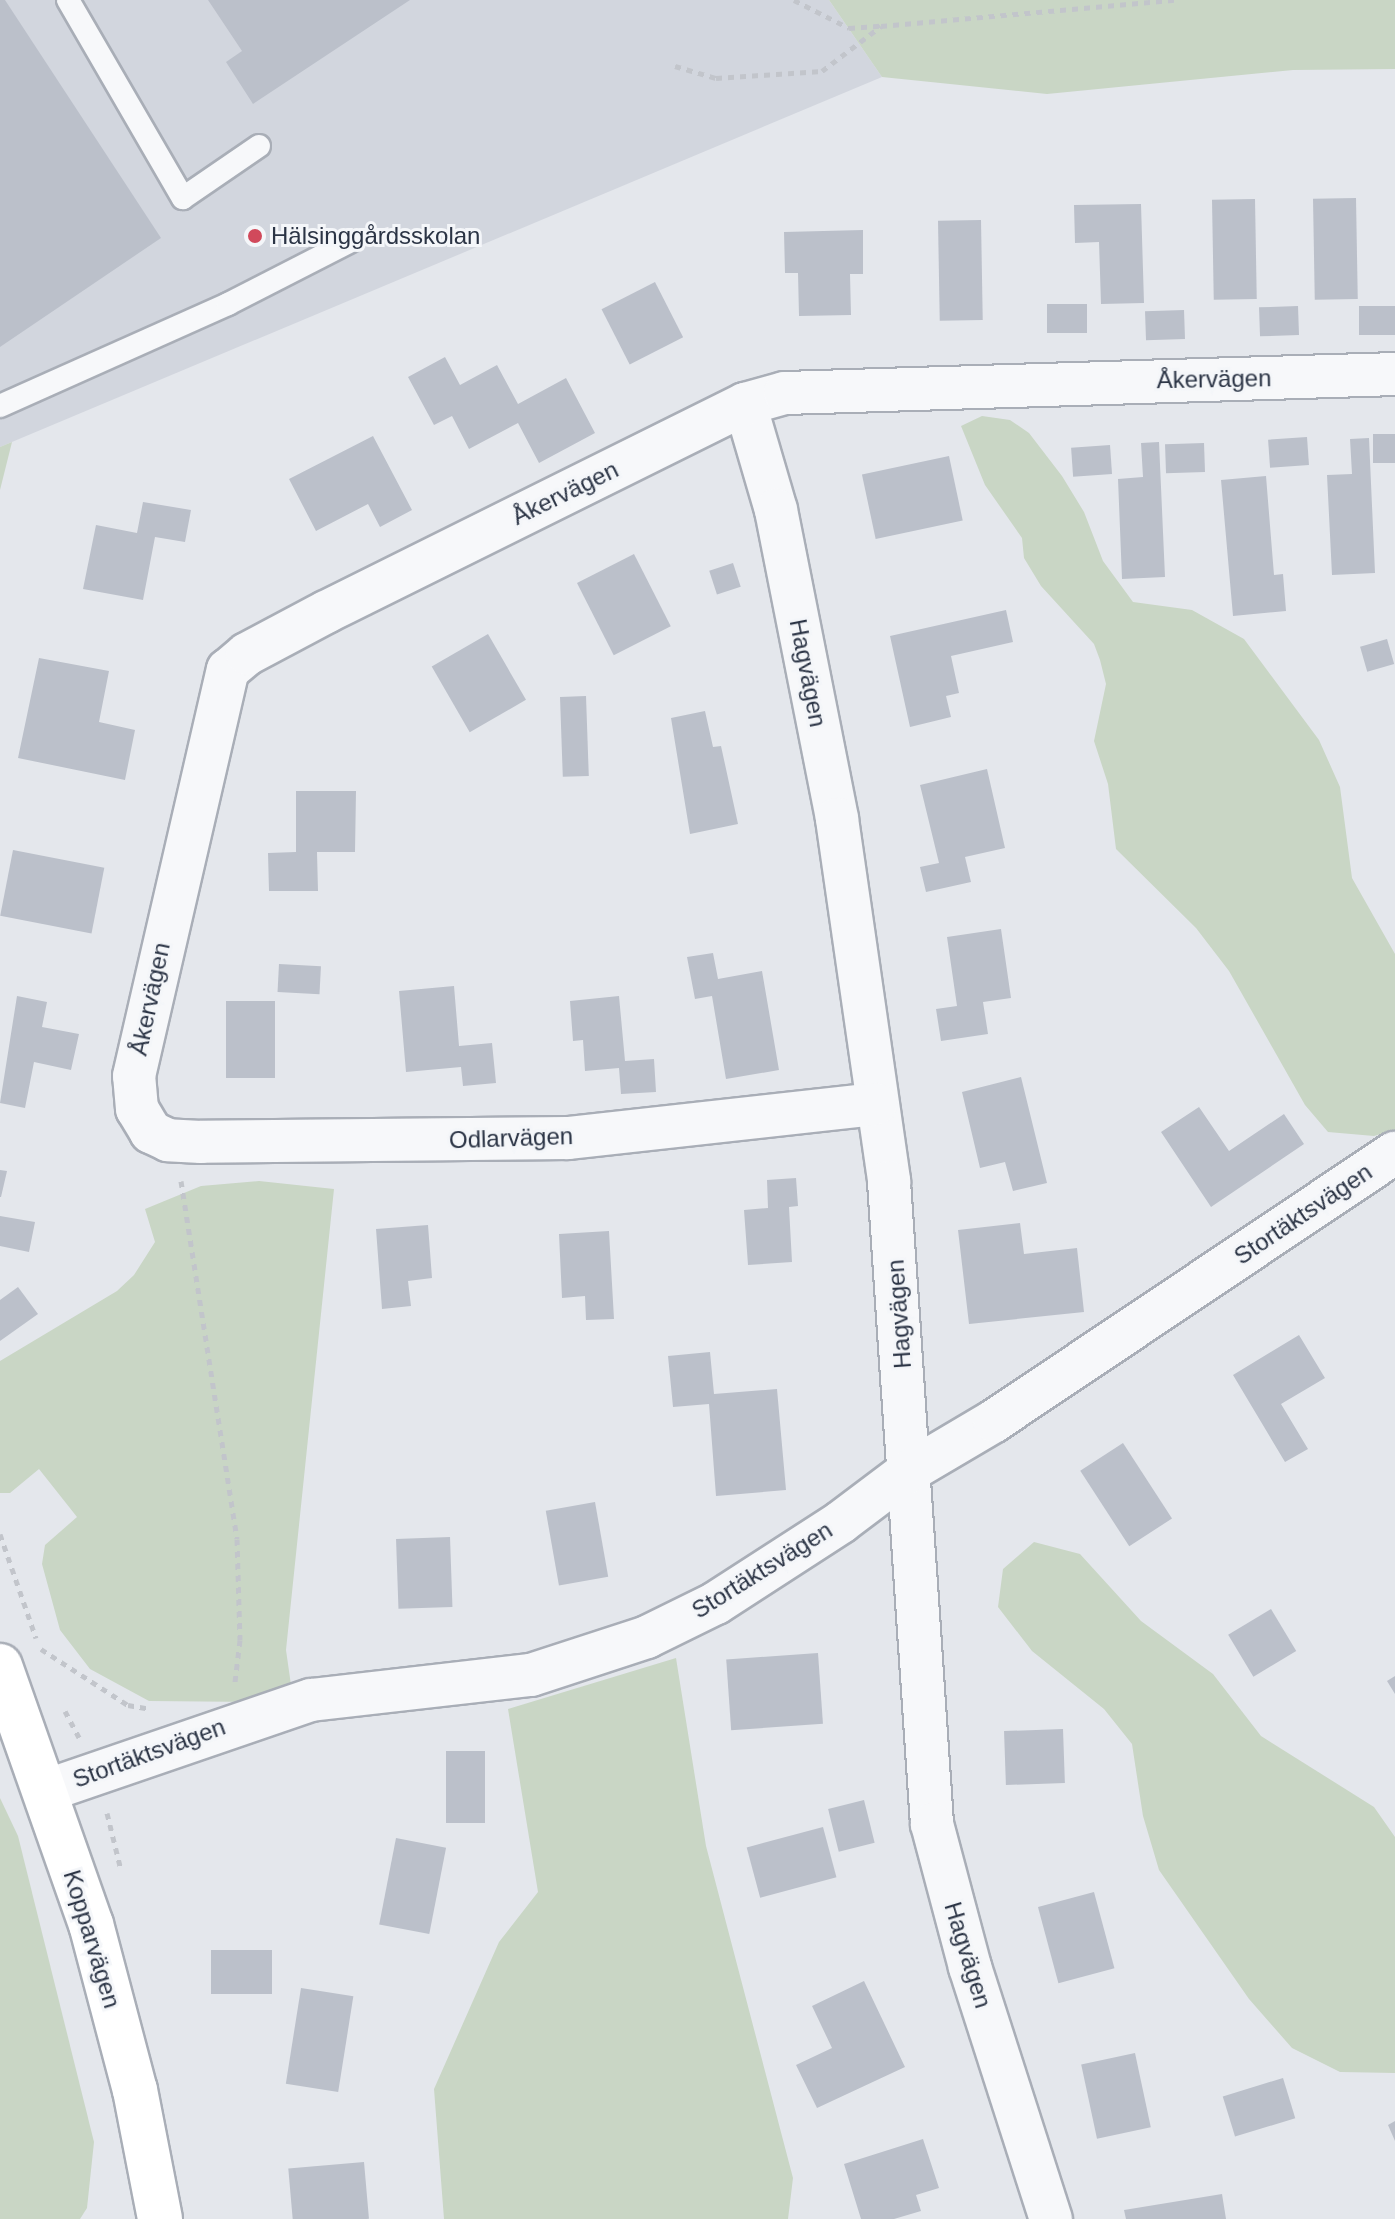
<!DOCTYPE html>
<meta charset="utf-8">
<style>
body{margin:0}
#map{position:relative;width:1395px;height:2219px;overflow:hidden;background:#e4e7ec;font-family:Helvetica,sans-serif}
div>[style]{position:absolute}
.built>*{inset:0;background:#d2d6de}
.green>*{inset:0;background:#c9d6c5}
.building>*{inset:0;background:#bbc0ca;transform-origin:0 0}
.path>*{height:5px;margin-top:-2.5px;transform-origin:0;background:repeating-linear-gradient(90deg,#c2c5cb 0 6px,transparent 0 12px)}
.roads{filter:drop-shadow(2px 0 #a9aeb7) drop-shadow(-2px 0 #a9aeb7) drop-shadow(0 2px #a9aeb7) drop-shadow(0 -2px #a9aeb7)}
.lane>*{height:22px;margin:-11px;padding:0 11px;transform-origin:11px;border-radius:11px;background:#f7f8fa}
.street>*{height:42px;margin:-21px;padding:0 21px;transform-origin:21px;border-radius:21px;background:#f7f8fa}
.secondary>*{height:44px;margin:-22px;padding:0 22px;transform-origin:22px;border-radius:22px;background:#fff}
.dots>*{width:22px;height:22px;translate:-50% -50%;box-sizing:border-box;border:4px solid #f4f6f9;border-radius:50%}
span{translate:-50% -50%;white-space:nowrap;text-align:center;line-height:1.15;-webkit-text-stroke:6px #f4f6f9;paint-order:stroke}
.poi-label{font-size:24px;color:#2b3445}
.left{translate:0 -50%;text-align:left}
.street-label{font-size:24px;color:#2b3445}
</style>
<div id="map">
<div class="built">
<i style="clip-path:polygon(0 0,829px 0,882px 77px,0 447px)"></i>
</div>
<div class="green">
<i style="clip-path:polygon(829px 0,1395px 0,1395px 69px,1293px 70px,1047px 94px,882px 77px)"></i>
<i style="clip-path:polygon(982px 416px,1010px 420px,1029px 433px,1062px 476px,1084px 512px,1103px 561px,1133px 602px,1192px 610px,1244px 639px,1319px 740px,1340px 787px,1352px 878px,1395px 954px,1395px 1130px,1374px 1136px,1328px 1132px,1305px 1105px,1229px 971px,1196px 928px,1116px 849px,1108px 784px,1094px 741px,1106px 684px,1100px 660px,1094px 644px,1041px 586px,1024px 558px,1022px 538px,985px 485px,961px 426px)"></i>
<i style="clip-path:polygon(12px 442px,0 490px,0 447px)"></i>
<i style="clip-path:polygon(259px 1181px,334px 1189px,286px 1650px,292px 1692px,260px 1702px,149px 1701px,90px 1669px,60px 1630px,42px 1564px,45px 1545px,77px 1517px,39px 1469px,10px 1493px,0 1493px,0 1361px,117px 1291px,134px 1275px,155px 1242px,145px 1209px,201px 1186px)"></i>
<i style="clip-path:polygon(1034px 1542px,1080px 1554px,1141px 1621px,1213px 1674px,1261px 1736px,1374px 1807px,1395px 1837px,1395px 2073px,1340px 2072px,1292px 2048px,1249px 1999px,1159px 1870px,1143px 1816px,1132px 1744px,1104px 1709px,1032px 1651px,998px 1607px,1003px 1569px)"></i>
<i style="clip-path:polygon(676px 1658px,706px 1846px,793px 2178px,788px 2219px,444px 2219px,434px 2089px,499px 1942px,538px 1892px,508px 1709px)"></i>
<i style="clip-path:polygon(0 1798px,18px 1836px,94px 2142px,87px 2208px,80px 2219px,0 2219px)"></i>
</div>
<div class="building">
<i style="clip-path:polygon(0 0,5px 0,161px 238px,0 347px)"></i>
<i style="clip-path:polygon(208px 0,410px 0,253px 104px,226px 62px,242px 51px)"></i>
<i style="left:1356px;top:198px;width:101px;height:43px;rotate:89deg"></i>
<i style="left:1255px;top:199px;width:100px;height:43px;rotate:89deg"></i>
<i style="clip-path:polygon(1141px 204px,1144px 303px,1101px 304px,1099px 242px,1075px 243px,1074px 205px)"></i>
<i style="left:981px;top:220px;width:100px;height:43px;rotate:89deg"></i>
<i style="clip-path:polygon(863px 230px,863px 274px,850px 274px,851px 315px,799px 316px,798px 273px,785px 273px,784px 232px)"></i>
<i style="left:655px;top:282px;width:62px;height:60px;rotate:63deg"></i>
<i style="left:1087px;top:304px;width:29px;height:40px;rotate:90deg"></i>
<i style="left:1298px;top:306px;width:29px;height:39px;rotate:88deg"></i>
<i style="left:1395px;top:306px;width:29px;height:36px;rotate:90deg"></i>
<i style="left:1184px;top:310px;width:29px;height:39px;rotate:88deg"></i>
<i style="clip-path:polygon(445px 357px,460px 385px,497px 365px,518px 404px,566px 378px,595px 433px,539px 463px,518px 423px,469px 449px,452px 416px,434px 425px,408px 377px)"></i>
<i style="left:1373px;top:434px;width:22px;height:29px"></i>
<i style="clip-path:polygon(373px 436px,412px 510px,380px 527px,368px 504px,316px 531px,289px 479px)"></i>
<i style="left:1307px;top:437px;width:28px;height:39px;rotate:86deg"></i>
<i style="clip-path:polygon(1369px 438px,1375px 573px,1332px 575px,1327px 475px,1352px 474px,1350px 439px)"></i>
<i style="clip-path:polygon(1159px 442px,1165px 577px,1122px 579px,1118px 479px,1143px 477px,1141px 443px)"></i>
<i style="left:1204px;top:443px;width:29px;height:39px;rotate:88deg"></i>
<i style="left:1110px;top:445px;width:29px;height:39px;rotate:86deg"></i>
<i style="left:949px;top:456px;width:66px;height:89px;rotate:78deg"></i>
<i style="clip-path:polygon(1266px 476px,1274px 575px,1283px 574px,1286px 611px,1233px 616px,1221px 480px)"></i>
<i style="clip-path:polygon(143px 502px,191px 510px,185px 542px,155px 537px,143px 600px,83px 589px,96px 525px,137px 533px)"></i>
<i style="left:634px;top:554px;width:81px;height:64px;rotate:63deg"></i>
<i style="left:733px;top:563px;width:25px;height:25px;rotate:72deg"></i>
<i style="clip-path:polygon(1006px 610px,1013px 642px,951px 656px,959px 693px,946px 696px,951px 717px,910px 727px,890px 636px)"></i>
<i style="left:488px;top:634px;width:76px;height:65px;rotate:60deg"></i>
<i style="left:1387px;top:639px;width:26px;height:28px;rotate:74deg"></i>
<i style="clip-path:polygon(39px 658px,109px 671px,99px 722px,135px 730px,125px 780px,18px 758px)"></i>
<i style="left:586px;top:696px;width:80px;height:26px;rotate:88deg"></i>
<i style="clip-path:polygon(705px 711px,713px 747px,721px 746px,738px 824px,690px 834px,671px 718px)"></i>
<i style="clip-path:polygon(987px 769px,1005px 848px,965px 857px,971px 882px,926px 892px,920px 867px,939px 863px,920px 785px)"></i>
<i style="clip-path:polygon(296px 791px,356px 791px,355px 852px,317px 852px,318px 891px,269px 891px,268px 853px,296px 852px)"></i>
<i style="left:13px;top:850px;width:93px;height:67px;rotate:11deg"></i>
<i style="clip-path:polygon(1001px 929px,1011px 998px,983px 1002px,988px 1034px,941px 1041px,936px 1009px,957px 1006px,947px 937px)"></i>
<i style="clip-path:polygon(713px 953px,718px 979px,762px 971px,779px 1070px,726px 1079px,712px 996px,695px 999px,687px 957px)"></i>
<i style="left:279px;top:964px;width:42px;height:28px;rotate:3deg"></i>
<i style="clip-path:polygon(454px 986px,459px 1046px,492px 1043px,496px 1083px,463px 1086px,461px 1067px,406px 1072px,399px 991px)"></i>
<i style="clip-path:polygon(17px 996px,47px 1002px,42px 1027px,79px 1034px,71px 1070px,34px 1062px,25px 1108px,0 1103px)"></i>
<i style="clip-path:polygon(619px 996px,625px 1061px,654px 1059px,656px 1092px,621px 1094px,619px 1068px,585px 1071px,583px 1040px,573px 1041px,570px 1001px)"></i>
<i style="left:226px;top:1001px;width:49px;height:77px"></i>
<i style="clip-path:polygon(1021px 1077px,1047px 1183px,1013px 1191px,1005px 1162px,980px 1168px,962px 1092px)"></i>
<i style="clip-path:polygon(1199px 1107px,1229px 1151px,1284px 1114px,1304px 1144px,1211px 1207px,1161px 1132px)"></i>
<i style="clip-path:polygon(0 1170px,7px 1171px,1px 1197px,0 1197px)"></i>
<i style="clip-path:polygon(796px 1178px,798px 1206px,789px 1207px,792px 1262px,748px 1265px,744px 1210px,768px 1208px,767px 1180px)"></i>
<i style="clip-path:polygon(0 1216px,35px 1222px,29px 1252px,0 1246px)"></i>
<i style="clip-path:polygon(1020px 1223px,1024px 1254px,1077px 1248px,1084px 1312px,969px 1324px,958px 1230px)"></i>
<i style="clip-path:polygon(428px 1225px,432px 1278px,408px 1281px,411px 1306px,382px 1309px,376px 1229px)"></i>
<i style="clip-path:polygon(609px 1231px,614px 1319px,586px 1320px,585px 1296px,562px 1298px,559px 1234px)"></i>
<i style="clip-path:polygon(18px 1287px,38px 1314px,0 1341px,0 1300px)"></i>
<i style="clip-path:polygon(1299px 1335px,1325px 1378px,1281px 1404px,1308px 1449px,1285px 1462px,1233px 1375px)"></i>
<i style="clip-path:polygon(710px 1352px,714px 1394px,777px 1389px,786px 1490px,716px 1496px,709px 1404px,673px 1407px,668px 1356px)"></i>
<i style="left:1123px;top:1443px;width:90px;height:51px;rotate:57deg"></i>
<i style="left:595px;top:1502px;width:76px;height:50px;rotate:80deg"></i>
<i style="left:450px;top:1537px;width:70px;height:54px;rotate:88deg"></i>
<i style="left:1271px;top:1609px;width:49px;height:50px;rotate:59deg"></i>
<i style="left:818px;top:1653px;width:71px;height:92px;rotate:86deg"></i>
<i style="clip-path:polygon(1395px 1676px,1395px 1694px,1387px 1681px)"></i>
<i style="left:1063px;top:1729px;width:54px;height:59px;rotate:88deg"></i>
<i style="left:446px;top:1751px;width:39px;height:72px"></i>
<i style="left:864px;top:1800px;width:44px;height:37px;rotate:76deg"></i>
<i style="left:823px;top:1827px;width:52px;height:79px;rotate:75deg"></i>
<i style="left:396px;top:1838px;width:51px;height:88px;rotate:11deg"></i>
<i style="left:1094px;top:1892px;width:79px;height:58px;rotate:75deg"></i>
<i style="left:272px;top:1950px;width:44px;height:61px;rotate:90deg"></i>
<i style="clip-path:polygon(864px 1981px,905px 2067px,817px 2108px,796px 2065px,832px 2048px,812px 2006px)"></i>
<i style="left:301px;top:1988px;width:53px;height:97px;rotate:9deg"></i>
<i style="left:1135px;top:2053px;width:76px;height:55px;rotate:78deg"></i>
<i style="left:1283px;top:2078px;width:42px;height:63px;rotate:73deg"></i>
<i style="clip-path:polygon(1395px 2121px,1395px 2141px,1388px 2125px)"></i>
<i style="clip-path:polygon(923px 2139px,939px 2188px,916px 2195px,921px 2211px,894px 2219px,861px 2219px,844px 2164px)"></i>
<i style="left:364px;top:2162px;width:57px;height:76px;rotate:85deg"></i>
<i style="clip-path:polygon(1222px 2194px,1226px 2219px,1126px 2219px,1124px 2210px)"></i>
</div>
<div class="path">
<i style="left:794px;top:0;width:62px;rotate:27deg"></i>
<i style="left:849px;top:28px;width:31px;rotate:-4deg"></i>
<i style="left:675px;top:66px;width:43px;rotate:16.3deg"></i>
<i style="left:716px;top:78px;width:106px;rotate:-3.8deg"></i>
<i style="left:822px;top:71px;width:74px;rotate:-37.3deg"></i>
<i style="left:881px;top:26px;width:295px;rotate:-5.1deg"></i>
<i style="left:181px;top:1181px;width:362px;rotate:81.1deg"></i>
<i style="left:237px;top:1539px;width:101px;rotate:88.3deg"></i>
<i style="left:240px;top:1640px;width:42px;rotate:96.8deg"></i>
<i style="left:0;top:1534px;width:110px;rotate:70.9deg"></i>
<i style="left:41px;top:1649px;width:103px;rotate:32.8deg"></i>
<i style="left:128px;top:1705px;width:22px;rotate:10deg"></i>
<i style="left:65px;top:1711px;width:30px;rotate:62deg"></i>
<i style="left:107px;top:1813px;width:55px;rotate:76.2deg"></i>
</div>
<div class="roads">
<div class="lane">
<i style="left:68px;top:0;width:229px;rotate:59.9deg"></i>
<i style="left:183px;top:198px;width:92px;rotate:-34.4deg"></i>
<i style="left:0;top:406px;width:250px;rotate:-24.1deg"></i>
<i style="left:228px;top:304px;width:136px;rotate:-27.1deg"></i>
</div>
<div class="street">
<i style="left:745px;top:404px;width:110px;rotate:73.7deg"></i>
<i style="left:776px;top:510px;width:315px;rotate:78.8deg"></i>
<i style="left:837px;top:819px;width:367px;rotate:81.8deg"></i>
<i style="left:889px;top:1182px;width:643px;rotate:86.17deg"></i>
<i style="left:932px;top:1824px;width:148px;rotate:75.1deg"></i>
<i style="left:970px;top:1967px;width:265px;rotate:72.2deg"></i>
<i style="left:876px;top:1104px;width:310px;rotate:173.7deg"></i>
<i style="left:568px;top:1138px;width:367px;rotate:179.4deg"></i>
<i style="left:201px;top:1142px;width:33px;rotate:-177deg"></i>
<i style="left:168px;top:1140px;width:19px;rotate:-155deg"></i>
<i style="left:151px;top:1132px;width:27px;rotate:-121deg"></i>
<i style="left:137px;top:1109px;width:33px;rotate:-95deg"></i>
<i style="left:134px;top:1076px;width:417px;rotate:-77deg"></i>
<i style="left:228px;top:670px;width:25px;rotate:-40deg"></i>
<i style="left:247px;top:654px;width:89px;rotate:-28deg"></i>
<i style="left:326px;top:612px;width:468px;rotate:-26.4deg"></i>
<i style="left:745px;top:404px;width:41px;rotate:-15.4deg"></i>
<i style="left:785px;top:393px;width:610px;rotate:-1.78deg"></i>
<i style="left:45px;top:1791px;width:281px;rotate:-18.9deg"></i>
<i style="left:311px;top:1700px;width:221px;rotate:-6.5deg"></i>
<i style="left:531px;top:1675px;width:122px;rotate:-18.1deg"></i>
<i style="left:647px;top:1637px;width:77px;rotate:-26.2deg"></i>
<i style="left:716px;top:1603px;width:149px;rotate:-32.9deg"></i>
<i style="left:841px;top:1522px;width:81px;rotate:-37deg"></i>
<i style="left:906px;top:1473px;width:102px;rotate:-30.6deg"></i>
<i style="left:994px;top:1421px;width:482px;rotate:-33.8deg"></i>
</div>
<div class="secondary">
<i style="left:0;top:1666px;width:274px;rotate:70.6deg"></i>
<i style="left:91px;top:1924px;width:172px;rotate:75.2deg"></i>
<i style="left:135px;top:2090px;width:131px;rotate:79deg"></i>
</div>
</div>
<div class="dots">
<i style="left:255px;top:236px;background:#d1495b"></i>
</div>
<div class="poi-label">
<span class="left" style="left:271px;top:236px">Hälsinggårdsskolan</span>
</div>
<div class="street-label">
<span style="left:1214px;top:379px;rotate:-1deg">Åkervägen</span>
<span style="left:565px;top:493px;rotate:-26deg">Åkervägen</span>
<span style="left:808px;top:673px;rotate:79deg">Hagvägen</span>
<span style="left:150px;top:999px;rotate:-78deg">Åkervägen</span>
<span style="left:511px;top:1138px;rotate:-2deg">Odlarvägen</span>
<span style="left:1303px;top:1214px;rotate:-34deg">Stortäktsvägen</span>
<span style="left:899px;top:1314px;rotate:-94deg">Hagvägen</span>
<span style="left:762px;top:1570px;rotate:-32deg">Stortäktsvägen</span>
<span style="left:149px;top:1753px;rotate:-20deg">Stortäktsvägen</span>
<span style="left:92px;top:1939px;rotate:73deg">Kopparvägen</span>
<span style="left:968px;top:1955px;rotate:73deg">Hagvägen</span>
</div>
</div>
